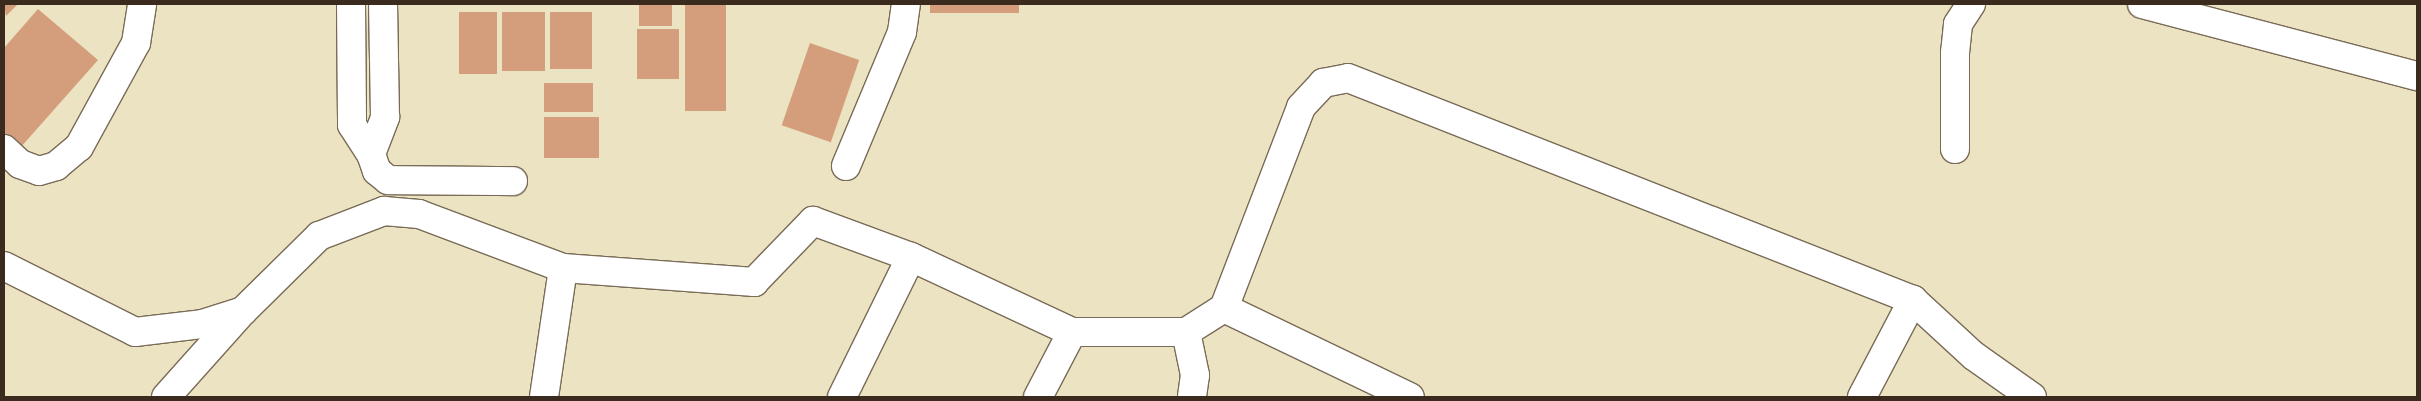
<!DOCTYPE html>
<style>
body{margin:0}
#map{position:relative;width:2421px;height:401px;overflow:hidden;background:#ebe3c1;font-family:Pangolin,sans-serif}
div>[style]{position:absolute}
.building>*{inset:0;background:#d49e7d;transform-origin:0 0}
.roads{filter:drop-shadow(1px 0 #796b57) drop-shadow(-1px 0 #796b57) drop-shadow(0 1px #796b57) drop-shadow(0 -1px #796b57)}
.minor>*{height:28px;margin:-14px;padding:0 14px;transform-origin:14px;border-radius:14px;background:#fff}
span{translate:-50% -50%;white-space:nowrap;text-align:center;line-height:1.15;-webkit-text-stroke:4px #f7f3e8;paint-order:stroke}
.frame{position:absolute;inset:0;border:5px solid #3b2a1e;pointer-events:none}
</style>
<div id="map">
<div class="building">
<i style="clip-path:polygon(4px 4px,18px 4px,6px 16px)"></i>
<i style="left:639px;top:4px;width:33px;height:22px"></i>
<i style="left:930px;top:4px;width:89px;height:9px"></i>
<i style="left:685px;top:5px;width:41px;height:106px"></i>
<i style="clip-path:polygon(38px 9px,98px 60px,20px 148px,4px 133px,4px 48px)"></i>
<i style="left:459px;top:12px;width:38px;height:62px"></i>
<i style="left:502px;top:12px;width:43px;height:59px"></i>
<i style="left:550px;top:12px;width:42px;height:57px"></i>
<i style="left:637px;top:29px;width:42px;height:50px"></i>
<i style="left:810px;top:43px;width:52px;height:87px;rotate:19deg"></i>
<i style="left:544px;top:83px;width:49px;height:29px"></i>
<i style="left:544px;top:117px;width:55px;height:41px"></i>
</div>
<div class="roads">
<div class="minor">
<i style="left:351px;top:4px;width:121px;rotate:89.5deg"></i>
<i style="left:352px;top:125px;width:35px;rotate:57deg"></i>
<i style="left:371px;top:154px;width:40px;rotate:-69deg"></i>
<i style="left:385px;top:117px;width:113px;rotate:-91deg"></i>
<i style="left:2142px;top:4px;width:284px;rotate:14.7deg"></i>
<i style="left:4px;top:149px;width:22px;rotate:43deg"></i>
<i style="left:20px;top:164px;width:20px;rotate:20deg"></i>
<i style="left:39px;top:171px;width:18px;rotate:-16deg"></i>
<i style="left:56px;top:166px;width:30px;rotate:-40deg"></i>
<i style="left:79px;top:147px;width:119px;rotate:-61.3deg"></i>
<i style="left:136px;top:43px;width:39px;rotate:-81deg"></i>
<i style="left:1955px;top:149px;width:96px;rotate:-90deg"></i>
<i style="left:1955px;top:53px;width:29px;rotate:-84deg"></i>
<i style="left:1958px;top:24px;width:24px;rotate:-57deg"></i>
<i style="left:371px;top:154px;width:18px;rotate:71deg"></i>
<i style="left:377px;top:171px;width:14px;rotate:39deg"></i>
<i style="left:388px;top:180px;width:125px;rotate:0.5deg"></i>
<i style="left:846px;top:166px;width:145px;rotate:-67.3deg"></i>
<i style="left:902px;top:32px;width:28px;rotate:-82deg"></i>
<i style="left:4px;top:266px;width:147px;rotate:26.7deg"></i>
<i style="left:135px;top:332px;width:67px;rotate:-6.8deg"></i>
<i style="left:202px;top:324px;width:43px;rotate:-17.6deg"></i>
<i style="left:1224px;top:308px;width:206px;rotate:25.6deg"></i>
<i style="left:1186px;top:332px;width:44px;rotate:78.2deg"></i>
<i style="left:1195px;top:375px;width:22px;rotate:98deg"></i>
<i style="left:166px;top:397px;width:115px;rotate:-48.2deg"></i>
<i style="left:243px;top:311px;width:107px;rotate:-44.6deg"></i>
<i style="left:319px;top:236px;width:70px;rotate:-21deg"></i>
<i style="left:384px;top:211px;width:35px;rotate:5deg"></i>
<i style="left:419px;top:214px;width:154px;rotate:20.6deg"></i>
<i style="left:563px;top:268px;width:192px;rotate:4.2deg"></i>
<i style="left:754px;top:282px;width:85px;rotate:-46deg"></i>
<i style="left:813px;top:221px;width:104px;rotate:20.2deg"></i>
<i style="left:911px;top:257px;width:178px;rotate:25deg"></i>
<i style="left:1072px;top:332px;width:114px"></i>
<i style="left:1186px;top:332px;width:45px;rotate:-32.3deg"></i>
<i style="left:1224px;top:308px;width:215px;rotate:-69deg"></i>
<i style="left:1301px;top:107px;width:33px;rotate:-47deg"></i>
<i style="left:1323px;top:83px;width:25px;rotate:-11deg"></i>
<i style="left:1348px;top:78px;width:607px;rotate:21.45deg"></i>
<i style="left:1913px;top:300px;width:83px;rotate:42.6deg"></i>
<i style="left:1974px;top:356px;width:71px;rotate:35.3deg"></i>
<i style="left:544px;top:397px;width:130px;rotate:-81.6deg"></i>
<i style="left:842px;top:397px;width:156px;rotate:-63.8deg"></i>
<i style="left:1038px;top:397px;width:73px;rotate:-62.4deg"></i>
<i style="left:1862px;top:397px;width:110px;rotate:-62.3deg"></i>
</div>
</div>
<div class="frame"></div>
</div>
